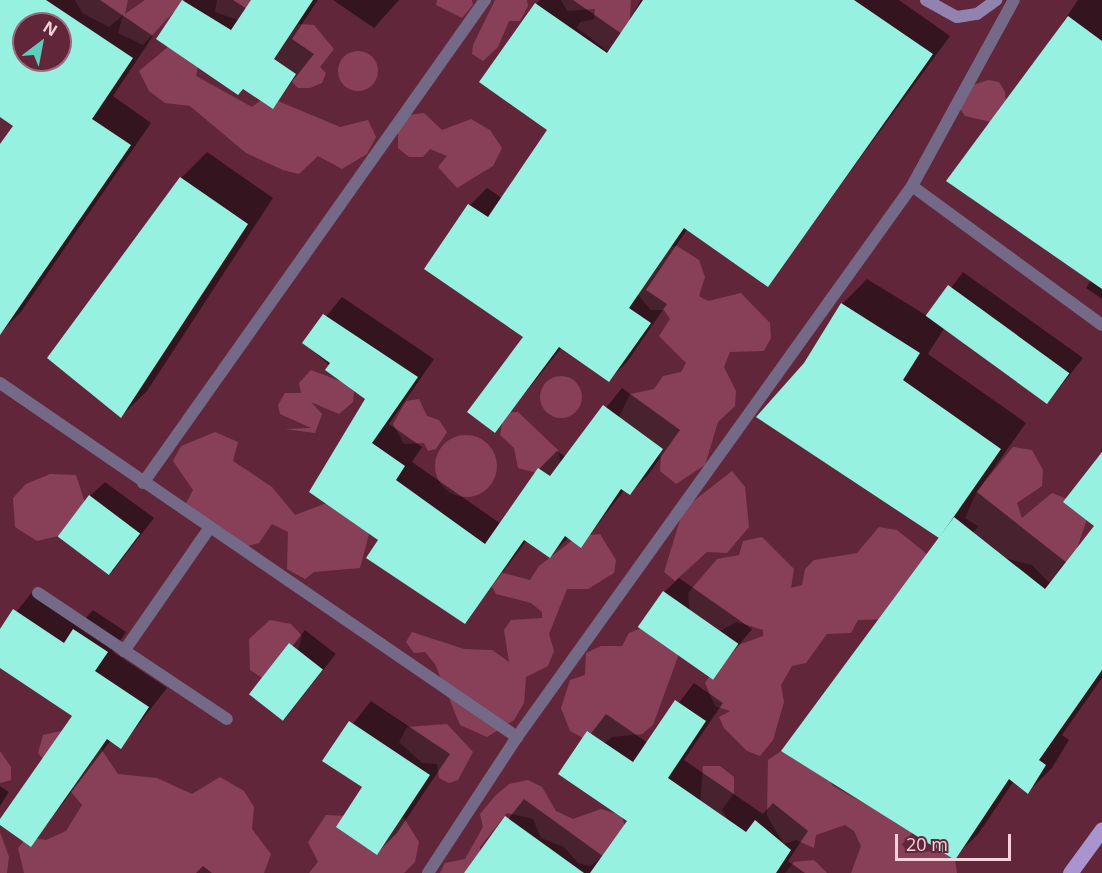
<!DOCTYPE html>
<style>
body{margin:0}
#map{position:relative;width:1102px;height:873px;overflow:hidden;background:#62263b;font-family:"Open Sans",sans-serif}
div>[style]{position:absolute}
.green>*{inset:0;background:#874058}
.round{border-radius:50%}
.shadow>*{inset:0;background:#0007;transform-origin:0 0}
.building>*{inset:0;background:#97f1e0;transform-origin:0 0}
.lane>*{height:12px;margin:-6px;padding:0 6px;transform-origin:6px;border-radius:6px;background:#746a87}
.street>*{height:12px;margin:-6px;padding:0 6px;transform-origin:6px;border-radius:6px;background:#746a87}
.secondary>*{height:12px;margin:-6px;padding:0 6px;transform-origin:6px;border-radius:6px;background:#9282b0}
.primary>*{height:15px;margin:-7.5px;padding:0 7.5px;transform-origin:7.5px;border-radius:7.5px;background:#a994cf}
span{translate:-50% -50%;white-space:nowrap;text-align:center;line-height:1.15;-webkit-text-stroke:6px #62263b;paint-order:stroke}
.north{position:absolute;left:12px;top:12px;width:60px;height:60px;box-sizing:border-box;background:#62263b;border:2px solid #9e6a7b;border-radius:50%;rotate:32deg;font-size:16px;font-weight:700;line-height:24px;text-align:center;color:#f7d1db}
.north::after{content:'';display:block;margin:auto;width:21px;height:27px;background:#5cceba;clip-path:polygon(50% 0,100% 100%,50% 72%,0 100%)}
.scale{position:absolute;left:895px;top:834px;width:116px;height:27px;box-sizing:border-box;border:3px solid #f7d1db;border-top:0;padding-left:8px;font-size:18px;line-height:21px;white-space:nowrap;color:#f7d1db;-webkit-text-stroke:4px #62263b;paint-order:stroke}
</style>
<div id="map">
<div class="green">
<i style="clip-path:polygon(75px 0,128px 0,125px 14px,145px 0,185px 0,143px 45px,118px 33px,123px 15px,109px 27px,82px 13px)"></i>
<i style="clip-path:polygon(217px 0,275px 0,243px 22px,215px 12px)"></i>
<i style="clip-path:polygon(437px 0,472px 0,473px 5px,462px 18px,436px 5px)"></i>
<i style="clip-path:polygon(495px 0,527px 0,528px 6px,520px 21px,509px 21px,498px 47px,483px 61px,472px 54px,473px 45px)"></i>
<i style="clip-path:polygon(561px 0,631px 0,629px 30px,609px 52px,577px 28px,580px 22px,594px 19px,595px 9px,567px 11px)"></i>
<i style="clip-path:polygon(298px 24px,314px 25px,334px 49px,320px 67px,326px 73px,322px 83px,310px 88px,298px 88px,273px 62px,275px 46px)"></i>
<i style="clip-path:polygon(169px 46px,200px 57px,196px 76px,252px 107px,266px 96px,340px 127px,368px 120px,376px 137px,367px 154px,342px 169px,318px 156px,299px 174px,283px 170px,246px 153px,190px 106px,165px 103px,149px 91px,139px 71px)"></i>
<i class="round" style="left:338px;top:51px;width:40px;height:40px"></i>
<i style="clip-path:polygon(988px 80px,999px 82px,1005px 92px,1006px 109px,995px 123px,965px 116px,956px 103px,962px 89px)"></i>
<i style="clip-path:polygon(424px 113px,442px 130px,471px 119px,490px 130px,502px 148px,493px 166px,457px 188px,438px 167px,447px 156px,430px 149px,423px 157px,409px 157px,398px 148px,398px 125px,408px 115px)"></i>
<i style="clip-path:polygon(677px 246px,699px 260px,705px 277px,699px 296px,708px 301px,741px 293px,770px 323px,771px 338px,764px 351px,730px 352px,724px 367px,736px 391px,735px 406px,718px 422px,705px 465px,676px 484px,660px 471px,661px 457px,617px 421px,630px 394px,654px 389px,663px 376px,681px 372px,686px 363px,659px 336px,670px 319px,664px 310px,651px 310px,638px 295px,622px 291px,660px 248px)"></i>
<i style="clip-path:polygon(311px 370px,345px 383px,354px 392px,353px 402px,339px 414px,311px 402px,322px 414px,315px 433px,285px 429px,311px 428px,280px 414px,278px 405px,285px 393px,301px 393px,299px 383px)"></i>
<i class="round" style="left:540px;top:376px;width:42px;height:42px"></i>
<i style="clip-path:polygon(419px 399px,427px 416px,439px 420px,447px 432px,436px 449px,428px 451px,424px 443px,404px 444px,393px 424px,406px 401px)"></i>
<i style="clip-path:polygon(518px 412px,558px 450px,562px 468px,552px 477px,518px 468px,514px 448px,500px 435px,504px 413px)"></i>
<i style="clip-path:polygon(215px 432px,238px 442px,233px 461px,272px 487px,295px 515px,332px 501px,356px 519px,369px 534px,360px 568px,314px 572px,305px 579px,287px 569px,288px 532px,272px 524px,259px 543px,234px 550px,182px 511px,193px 490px,173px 461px,181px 446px)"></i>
<i class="round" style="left:435px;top:435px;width:62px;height:62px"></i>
<i style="clip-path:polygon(1013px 447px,1032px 450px,1043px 470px,1042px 486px,1017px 503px,1022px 518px,1052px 493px,1075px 502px,1088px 516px,1070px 569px,1053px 587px,1032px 565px,963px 548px,978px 526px,965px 518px,977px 491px)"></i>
<i style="clip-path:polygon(732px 471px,745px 487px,749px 527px,727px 553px,707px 552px,675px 581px,664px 572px,680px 520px,691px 503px)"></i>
<i style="clip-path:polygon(50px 474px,76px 475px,87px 509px,79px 531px,37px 541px,15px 527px,13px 498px,26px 484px)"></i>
<i style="clip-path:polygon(879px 527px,897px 530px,932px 558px,895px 619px,858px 620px,851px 633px,827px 634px,806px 663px,792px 666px,781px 685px,784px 702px,773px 740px,760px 756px,747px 751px,724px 728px,719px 717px,730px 711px,715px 706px,705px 683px,730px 648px,763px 636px,763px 630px,737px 622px,714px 634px,690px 616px,688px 593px,717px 559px,739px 555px,743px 541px,762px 537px,794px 569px,791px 588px,802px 585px,805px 569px,814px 560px,857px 553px)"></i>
<i style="clip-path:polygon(600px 534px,616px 560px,614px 573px,588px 589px,567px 589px,549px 634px,554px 651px,548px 666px,526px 677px,524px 703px,514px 720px,487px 737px,460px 725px,435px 664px,425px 652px,414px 653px,406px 642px,412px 632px,464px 649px,492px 650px,509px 662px,504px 630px,511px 620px,542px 618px,542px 612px,531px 603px,496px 594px,489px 581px,495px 571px,530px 580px,539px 566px,578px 536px)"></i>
<i style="clip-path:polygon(270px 620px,291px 624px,302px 636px,297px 654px,264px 679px,250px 670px,249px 639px)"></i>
<i style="clip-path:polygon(651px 624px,680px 651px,653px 725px,642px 734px,612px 737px,600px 747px,570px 731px,561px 708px,570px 680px,585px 675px,586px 653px,601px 646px,622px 646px,629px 633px)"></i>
<i style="clip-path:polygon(447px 724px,473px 752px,458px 780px,449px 783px,439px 778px,437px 764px,422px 763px,399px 742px,407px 727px)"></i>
<i style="clip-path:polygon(70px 729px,91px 734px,118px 774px,157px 778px,192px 794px,220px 777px,244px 791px,254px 807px,252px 829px,271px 854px,264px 873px,24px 873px,18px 848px,27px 837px,46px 840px,66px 831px,82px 805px,38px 753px,43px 735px)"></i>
<i style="clip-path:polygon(0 751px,11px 767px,11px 780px,0 783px)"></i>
<i style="clip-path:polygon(781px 751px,806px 762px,816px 760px,833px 786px,914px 831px,902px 844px,907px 852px,943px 851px,955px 860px,957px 873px,851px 873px,861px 846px,854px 831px,845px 825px,816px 835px,814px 848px,796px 840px,784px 844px,767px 816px,768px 760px)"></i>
<i style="clip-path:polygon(703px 766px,720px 766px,734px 777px,734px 793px,722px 810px,731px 825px,638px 873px,700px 805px)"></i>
<i style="clip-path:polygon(528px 780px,542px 787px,556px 811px,573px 819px,601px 809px,621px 815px,626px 828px,622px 843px,590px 866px,578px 863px,564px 847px,541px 838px,533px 819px,507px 813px,480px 847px,481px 869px,490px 873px,440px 873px,445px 863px,465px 859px,483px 827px,480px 814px,495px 796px,509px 784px)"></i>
<i style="clip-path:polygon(326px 815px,404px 818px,419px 842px,415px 862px,404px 873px,309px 873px,318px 862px,308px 842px)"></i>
<i style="clip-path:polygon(0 832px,9px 857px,7px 873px,0 873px)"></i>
<i style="clip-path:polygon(814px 860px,827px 873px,785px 873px,794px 862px)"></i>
</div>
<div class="shadow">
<i style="clip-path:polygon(evenodd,0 0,100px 0,153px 36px,113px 96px,151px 123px,21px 312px,0 333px,0 146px,15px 125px,0 115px,0 0,24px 24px,60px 24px,60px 60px,24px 60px,24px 24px)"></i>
<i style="clip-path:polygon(184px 0,233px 0,247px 9px,253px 0,318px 0,292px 39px,314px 54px,272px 107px,158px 38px)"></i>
<i style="clip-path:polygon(333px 0,399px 0,374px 28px)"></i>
<i style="clip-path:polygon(540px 0,573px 0,622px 34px,641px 0,899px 0,950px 36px,767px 285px,688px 228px,646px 290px,667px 304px,627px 362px,609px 380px,562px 347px,495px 431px,525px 337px,470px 205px,487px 188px,502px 198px,549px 129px,536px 4px)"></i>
<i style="clip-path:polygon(1078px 0,1102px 0,1102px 299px,1086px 288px,1091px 280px,985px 136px)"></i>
<i style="clip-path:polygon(207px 152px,273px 198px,147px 391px,121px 416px,49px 358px,181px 178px)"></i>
<i style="clip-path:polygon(963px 272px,1083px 358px,1050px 400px,945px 327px,928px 354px,1026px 423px,977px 492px,1067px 563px,1096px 526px,1102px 458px,1102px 678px,1062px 735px,1069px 740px,1052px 768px,1028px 792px,1014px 781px,979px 833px,954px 858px,940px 538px,806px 364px,842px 304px,867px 279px,929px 317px)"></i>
<i style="clip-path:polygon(342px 297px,434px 359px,389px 424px,422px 447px,412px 462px,501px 524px,539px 469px,557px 451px,566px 457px,622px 388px,680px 430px,648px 475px,630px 493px,625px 489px,581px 546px,569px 537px,550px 556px,527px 540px,465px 622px,380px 540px,367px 398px,304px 343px)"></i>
<i style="clip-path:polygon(105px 482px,154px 518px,112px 572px,90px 496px)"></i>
<i style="clip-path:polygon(679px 578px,752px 629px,713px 677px,664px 592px)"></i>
<i style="clip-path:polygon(33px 591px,81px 623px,93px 610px,126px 632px,113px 652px,167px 688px,121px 747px,111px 740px,31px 845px,0 822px,75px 716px,0 666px,0 632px)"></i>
<i style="left:305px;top:630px;width:39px;height:84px;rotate:38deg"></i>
<i style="clip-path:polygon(694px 683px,723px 703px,684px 760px,763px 814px,773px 803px,808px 831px,788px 861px,805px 873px,478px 873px,470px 867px,524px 799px,604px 857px,629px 821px,560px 774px,606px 714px,648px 743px)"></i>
<i style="clip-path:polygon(371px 701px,450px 754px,397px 833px,377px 853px,364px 787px,324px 760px)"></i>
<i style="clip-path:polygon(0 786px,9px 792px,0 806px)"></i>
<i style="clip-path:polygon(203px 866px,212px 873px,196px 873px)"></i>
</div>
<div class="building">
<i style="clip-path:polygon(evenodd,0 0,46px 0,133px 58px,92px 119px,131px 145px,0 335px,0 144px,13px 126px,0 117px,0 0,24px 24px,60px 24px,60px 60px,24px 60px,24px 24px)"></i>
<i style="clip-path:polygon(182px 0,231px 30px,251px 0,313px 0,274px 59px,296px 74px,273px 109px,243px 89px,238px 95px,156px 39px)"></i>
<i style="clip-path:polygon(643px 0,854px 0,933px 54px,768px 287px,684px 228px,629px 308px,651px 323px,609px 382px,559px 347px,495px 433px,467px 412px,523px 337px,424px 269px,468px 204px,488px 217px,547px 130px,479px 82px,535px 3px,607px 53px)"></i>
<i style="clip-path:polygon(1068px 16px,1102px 41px,1102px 289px,946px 181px)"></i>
<i style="clip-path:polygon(180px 177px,248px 224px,121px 418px,47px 358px)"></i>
<i style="left:948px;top:285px;width:150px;height:38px;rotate:36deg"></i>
<i style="clip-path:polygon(841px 303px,920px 353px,903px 380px,1001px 449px,939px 538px,756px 417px,804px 363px)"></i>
<i style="clip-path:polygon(323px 314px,418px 377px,372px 443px,405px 466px,396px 480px,485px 544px,538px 468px,550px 476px,603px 405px,663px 449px,630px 495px,621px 489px,581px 548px,565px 536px,550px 558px,524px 540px,465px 624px,366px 558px,378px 540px,309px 492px,365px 399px,325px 370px,330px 363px,302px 343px)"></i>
<i style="clip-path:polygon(1102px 452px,1102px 670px,1039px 760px,1046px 765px,1028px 794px,1009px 779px,955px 860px,781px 751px,954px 517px,1045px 589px,1094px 526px,1063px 502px)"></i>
<i style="left:89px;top:495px;width:64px;height:52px;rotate:37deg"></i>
<i style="left:663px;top:591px;width:92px;height:44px;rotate:35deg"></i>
<i style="clip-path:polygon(13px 609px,64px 643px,73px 629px,108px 652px,95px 671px,149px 707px,121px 749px,107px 739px,31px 847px,0 825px,0 819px,72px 716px,0 668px,0 629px)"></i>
<i style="left:289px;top:643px;width:43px;height:65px;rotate:38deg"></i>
<i style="clip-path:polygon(675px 700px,706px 721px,668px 778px,746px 832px,755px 820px,791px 850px,776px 873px,590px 873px,627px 821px,558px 774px,587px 731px,633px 762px)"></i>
<i style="clip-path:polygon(349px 721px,430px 775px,377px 855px,336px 827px,362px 787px,322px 761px)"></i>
<i style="clip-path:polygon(505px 816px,584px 873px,464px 873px)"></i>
</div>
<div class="lane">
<i style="left:38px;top:593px;width:227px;rotate:33.7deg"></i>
<i style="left:124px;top:651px;width:147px;rotate:-55.2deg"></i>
</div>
<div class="street">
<i style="left:912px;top:186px;width:235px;rotate:36.2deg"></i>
<i style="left:0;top:383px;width:627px;rotate:34.4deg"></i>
<i style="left:143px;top:483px;width:592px;rotate:-54.7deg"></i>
<i style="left:428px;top:873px;width:163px;rotate:-56.8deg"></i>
<i style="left:517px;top:737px;width:678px;rotate:-54.36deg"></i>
<i style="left:912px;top:186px;width:212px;rotate:-61.3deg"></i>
</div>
<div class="secondary">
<i style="left:926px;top:0;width:35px;rotate:29deg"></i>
<i style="left:957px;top:17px;width:20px;rotate:-9deg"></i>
<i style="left:977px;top:14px;width:24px;rotate:-36deg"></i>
</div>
<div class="primary">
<i style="left:1070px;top:873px;width:54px;rotate:-54deg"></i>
</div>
<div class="north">N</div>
<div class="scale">20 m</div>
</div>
